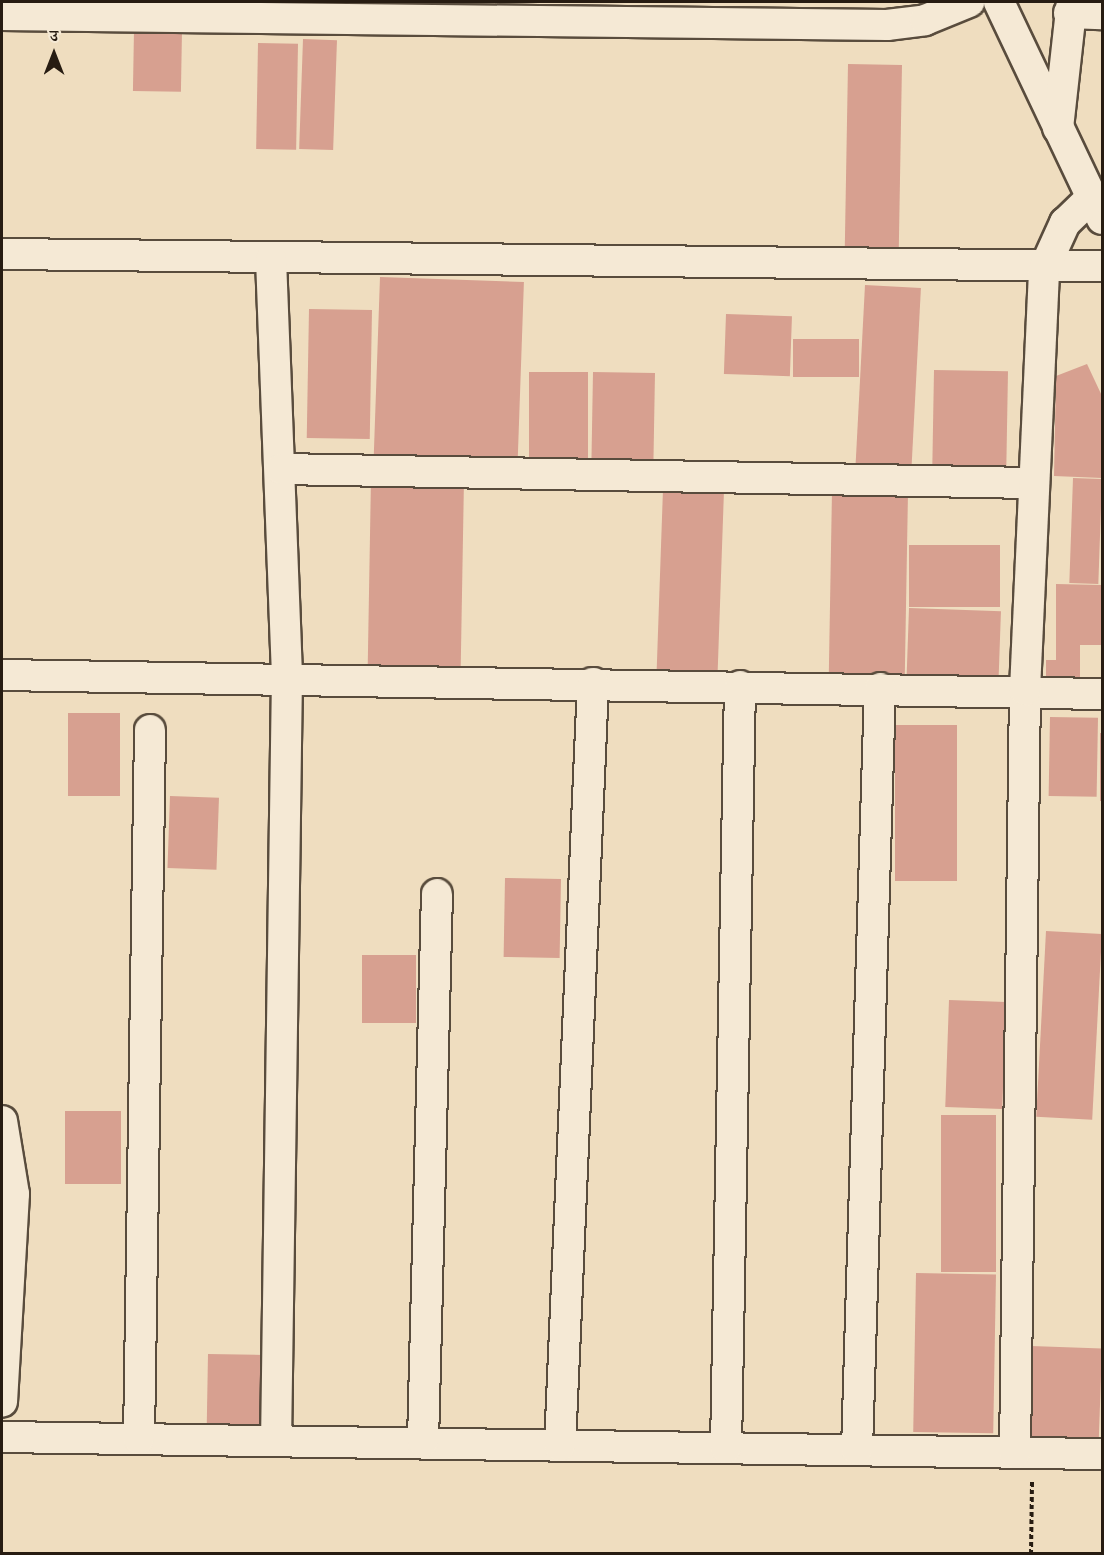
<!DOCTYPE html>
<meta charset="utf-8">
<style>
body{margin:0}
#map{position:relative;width:1104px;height:1555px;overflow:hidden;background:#efddbf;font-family:"IM FELL French Canon","Noto Serif Devanagari",serif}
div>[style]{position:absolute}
.building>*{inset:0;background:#d7a090;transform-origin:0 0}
.path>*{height:4px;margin-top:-2px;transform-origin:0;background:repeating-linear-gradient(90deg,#271c12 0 4.5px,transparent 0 7.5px)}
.roads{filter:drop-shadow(2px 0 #594c3d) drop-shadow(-2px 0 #594c3d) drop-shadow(0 2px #594c3d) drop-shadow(0 -2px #594c3d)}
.minor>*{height:30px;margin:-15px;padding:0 15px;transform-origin:15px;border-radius:15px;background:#f5e9d5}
span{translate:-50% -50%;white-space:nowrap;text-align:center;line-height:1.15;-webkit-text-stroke:6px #f5e9d5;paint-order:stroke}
.frame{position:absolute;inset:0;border:3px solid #271c12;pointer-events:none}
.north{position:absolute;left:24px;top:24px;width:60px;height:60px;-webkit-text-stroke:4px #f5e9d5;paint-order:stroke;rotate:0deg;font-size:16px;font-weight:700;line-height:24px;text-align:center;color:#271c12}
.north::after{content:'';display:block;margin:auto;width:21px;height:27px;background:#271c12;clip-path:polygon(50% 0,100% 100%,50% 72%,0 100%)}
</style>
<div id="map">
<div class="building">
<i style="left:134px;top:30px;width:48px;height:61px;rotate:1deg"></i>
<i style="left:303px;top:39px;width:34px;height:110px;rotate:2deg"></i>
<i style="left:258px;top:43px;width:40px;height:106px;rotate:1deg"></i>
<i style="left:848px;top:64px;width:54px;height:184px;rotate:1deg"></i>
<i style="left:380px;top:277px;width:144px;height:186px;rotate:2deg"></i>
<i style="left:865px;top:285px;width:56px;height:190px;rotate:3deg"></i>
<i style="left:309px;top:309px;width:63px;height:129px;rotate:1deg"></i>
<i style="left:726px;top:314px;width:66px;height:60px;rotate:2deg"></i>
<i style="left:793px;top:339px;width:66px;height:38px"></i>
<i style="clip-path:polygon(1087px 364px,1102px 396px,1102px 478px,1054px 476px,1056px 376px)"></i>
<i style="left:934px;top:370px;width:74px;height:105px;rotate:1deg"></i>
<i style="left:529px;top:372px;width:59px;height:94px"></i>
<i style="left:593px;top:372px;width:62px;height:96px;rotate:1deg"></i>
<i style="left:371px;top:478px;width:93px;height:194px;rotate:1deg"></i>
<i style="left:1073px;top:478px;width:29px;height:105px;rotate:2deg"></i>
<i style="left:663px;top:489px;width:61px;height:188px;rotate:2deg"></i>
<i style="left:832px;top:491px;width:76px;height:186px;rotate:1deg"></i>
<i style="left:909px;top:545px;width:91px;height:62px"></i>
<i style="clip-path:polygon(1056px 584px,1102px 585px,1102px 645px,1080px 645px,1080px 677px,1046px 677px,1046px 660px,1056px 660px)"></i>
<i style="left:909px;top:608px;width:92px;height:71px;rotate:2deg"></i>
<i style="left:68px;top:713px;width:52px;height:83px"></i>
<i style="left:1050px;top:717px;width:48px;height:79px;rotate:1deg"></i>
<i style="left:895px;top:725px;width:62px;height:156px"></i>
<i style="left:1100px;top:733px;width:2px;height:68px"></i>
<i style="left:170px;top:796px;width:49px;height:72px;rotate:2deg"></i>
<i style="left:505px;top:878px;width:56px;height:79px;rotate:1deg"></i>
<i style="left:1046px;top:931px;width:56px;height:186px;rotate:3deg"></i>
<i style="left:362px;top:955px;width:54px;height:68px"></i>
<i style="left:949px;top:1000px;width:57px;height:107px;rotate:2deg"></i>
<i style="left:65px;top:1111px;width:56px;height:73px"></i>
<i style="left:941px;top:1115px;width:55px;height:157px"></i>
<i style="left:916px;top:1273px;width:80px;height:159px;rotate:1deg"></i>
<i style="left:1031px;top:1346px;width:71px;height:93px;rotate:2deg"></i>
<i style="left:208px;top:1354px;width:56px;height:71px;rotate:1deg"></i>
</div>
<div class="path">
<i style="left:1031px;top:1554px;width:75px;rotate:-89.2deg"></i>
</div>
<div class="roads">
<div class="minor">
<i style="left:999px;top:2px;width:240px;rotate:64.6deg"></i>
<i style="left:1069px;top:13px;width:33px;rotate:2deg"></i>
<i style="left:2px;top:15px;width:885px;rotate:0.65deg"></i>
<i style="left:887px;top:25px;width:38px;rotate:-7deg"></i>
<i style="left:925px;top:20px;width:48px;rotate:-22.2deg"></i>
<i style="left:1058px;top:128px;width:127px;rotate:-83.7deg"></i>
<i style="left:2px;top:254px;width:1100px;rotate:0.63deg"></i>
<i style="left:271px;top:259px;width:417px;rotate:87.8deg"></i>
<i style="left:287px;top:676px;width:765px;rotate:90.82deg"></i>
<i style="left:281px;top:469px;width:753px;rotate:1.07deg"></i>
<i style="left:2px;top:675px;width:1100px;rotate:0.99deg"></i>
<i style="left:2px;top:1121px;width:74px;rotate:80.7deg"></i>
<i style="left:14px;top:1194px;width:208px;rotate:93.3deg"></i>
<i style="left:2px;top:1437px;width:1100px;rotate:0.89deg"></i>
<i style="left:139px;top:1439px;width:709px;rotate:-89.11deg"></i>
<i style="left:423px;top:1442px;width:548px;rotate:-88.54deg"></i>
<i style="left:560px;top:1446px;width:764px;rotate:-87.52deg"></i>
<i style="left:726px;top:1448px;width:762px;rotate:-88.95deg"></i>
<i style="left:857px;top:1450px;width:762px;rotate:-88.27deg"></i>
<i style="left:1015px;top:1453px;width:763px;rotate:-89.25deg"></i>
<i style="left:1025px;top:690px;width:421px;rotate:-87.4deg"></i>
<i style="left:1044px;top:269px;width:51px;rotate:-65.5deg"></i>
<i style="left:1065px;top:223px;width:36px;rotate:-44deg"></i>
</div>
</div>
<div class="frame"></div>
<div class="north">उ</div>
</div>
